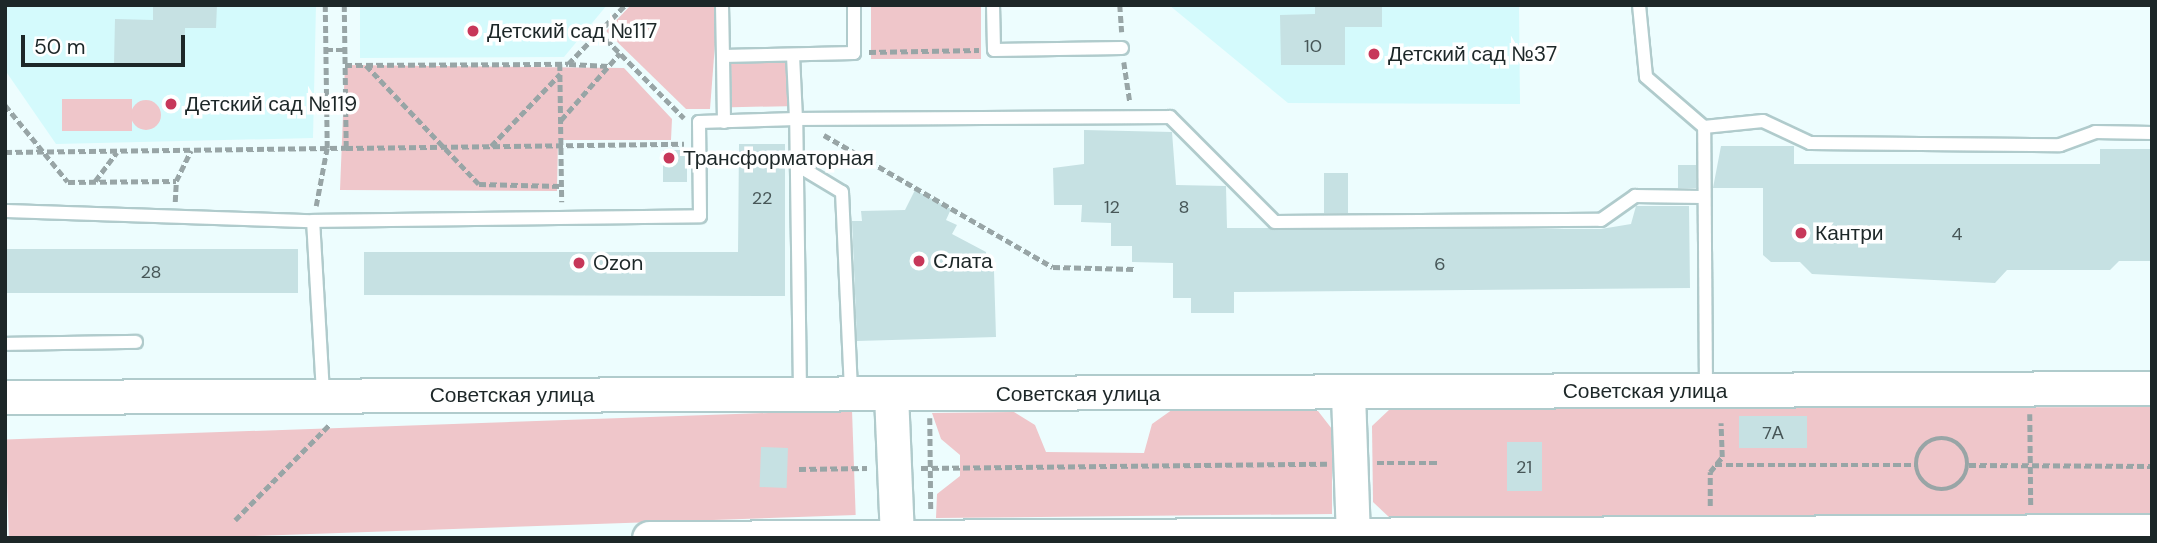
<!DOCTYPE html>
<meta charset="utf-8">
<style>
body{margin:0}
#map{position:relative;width:2157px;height:543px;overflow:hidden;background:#edfdfe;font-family:"DM Sans",sans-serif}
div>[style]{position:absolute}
.built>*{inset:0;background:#d4fafc}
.green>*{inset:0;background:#efc6ca;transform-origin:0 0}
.round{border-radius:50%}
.building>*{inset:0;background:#c6e1e3;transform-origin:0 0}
.path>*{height:4.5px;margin-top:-2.25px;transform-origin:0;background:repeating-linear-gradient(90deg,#98a5a6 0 7px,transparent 0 10.5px)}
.path>.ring{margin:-2.25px;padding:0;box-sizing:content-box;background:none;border:4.5px solid #98a5a6;border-radius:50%}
.roads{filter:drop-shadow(2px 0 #b0cbcc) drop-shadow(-2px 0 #b0cbcc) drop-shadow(0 2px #b0cbcc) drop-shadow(0 -2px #b0cbcc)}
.lane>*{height:12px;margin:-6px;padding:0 6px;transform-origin:6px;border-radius:6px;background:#fff}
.secondary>*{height:33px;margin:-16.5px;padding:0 16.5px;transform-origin:16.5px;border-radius:16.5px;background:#fff}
.dots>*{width:19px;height:19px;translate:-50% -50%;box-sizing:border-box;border:4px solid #fff;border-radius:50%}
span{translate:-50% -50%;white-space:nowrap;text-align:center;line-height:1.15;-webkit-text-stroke:7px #fff;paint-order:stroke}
.number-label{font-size:18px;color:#475657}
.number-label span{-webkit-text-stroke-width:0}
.poi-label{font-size:21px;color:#1d2728}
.left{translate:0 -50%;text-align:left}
.street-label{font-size:21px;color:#1d2728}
.frame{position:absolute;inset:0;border:7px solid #1d2728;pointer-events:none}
.scale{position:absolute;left:21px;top:35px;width:164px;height:32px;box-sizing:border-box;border:4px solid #1d2728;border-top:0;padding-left:9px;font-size:21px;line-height:24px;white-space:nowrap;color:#1d2728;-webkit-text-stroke:5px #fff;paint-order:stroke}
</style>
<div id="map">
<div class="built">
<i style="clip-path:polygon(5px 5px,316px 5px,313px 138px,56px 144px,5px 70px)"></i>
<i style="clip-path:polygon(360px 5px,607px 5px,564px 57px,360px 58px)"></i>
<i style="clip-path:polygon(1169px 5px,1519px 5px,1520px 104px,1288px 103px)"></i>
</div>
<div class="green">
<i style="clip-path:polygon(631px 5px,718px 5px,710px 109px,686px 109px,606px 31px)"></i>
<i style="left:871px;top:5px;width:110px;height:54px"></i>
<i style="left:798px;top:61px;width:45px;height:67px;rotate:89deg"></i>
<i style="clip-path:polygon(345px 65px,624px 68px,672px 119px,671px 140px,558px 140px,557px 191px,340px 190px)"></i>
<i style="left:132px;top:99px;width:32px;height:70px;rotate:90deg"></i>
<i class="round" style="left:131px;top:100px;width:30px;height:30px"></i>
<i style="clip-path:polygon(1176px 407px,1318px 411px,1332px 429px,1332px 514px,936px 518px,937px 494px,960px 476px,960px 455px,941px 439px,932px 413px,1014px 412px,1035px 425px,1046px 452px,1144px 453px,1152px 424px)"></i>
<i style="clip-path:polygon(2152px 407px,2152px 519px,1391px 519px,1373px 502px,1372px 426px,1390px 409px)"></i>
<i style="left:852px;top:410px;width:105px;height:847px;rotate:88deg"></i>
</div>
<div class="building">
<i style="clip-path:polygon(153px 5px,217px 5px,216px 28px,185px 28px,184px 65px,114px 64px,115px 19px,153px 20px)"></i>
<i style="clip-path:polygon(1315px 5px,1382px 5px,1382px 27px,1345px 27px,1345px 65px,1281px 65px,1280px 15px,1315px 14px)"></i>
<i style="clip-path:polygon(1084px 130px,1172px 132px,1176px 185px,1226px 186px,1227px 228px,1601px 229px,1631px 224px,1636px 206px,1689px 206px,1690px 288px,1234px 292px,1234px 313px,1191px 313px,1191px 298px,1173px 298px,1173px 263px,1132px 262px,1132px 246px,1111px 246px,1111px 223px,1081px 222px,1082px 205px,1054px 205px,1053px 168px,1084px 164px)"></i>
<i style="clip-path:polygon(739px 144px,785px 144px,785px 296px,364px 295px,364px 252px,738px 252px)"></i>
<i style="clip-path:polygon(1721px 146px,1794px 146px,1794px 164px,2100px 164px,2100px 149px,2152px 149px,2152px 261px,2119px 261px,2110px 270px,2007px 270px,1995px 283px,1812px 274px,1800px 262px,1771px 262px,1763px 255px,1763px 188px,1713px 188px)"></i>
<i style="left:663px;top:150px;width:24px;height:32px"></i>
<i style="left:1678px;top:165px;width:18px;height:23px"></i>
<i style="left:1324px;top:173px;width:24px;height:40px"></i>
<i style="clip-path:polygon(915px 190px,951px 209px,946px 220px,957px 225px,952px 234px,986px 252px,987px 271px,994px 271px,996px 337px,857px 341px,852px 221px,862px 221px,861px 211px,905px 210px)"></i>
<i style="left:298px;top:249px;width:44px;height:293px;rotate:90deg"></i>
<i style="left:1807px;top:416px;width:32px;height:68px;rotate:90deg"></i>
<i style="left:1507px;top:442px;width:35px;height:49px"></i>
<i style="left:761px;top:447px;width:27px;height:40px;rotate:2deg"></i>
</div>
<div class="path">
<i style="left:1120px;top:5px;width:27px;rotate:86deg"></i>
<i style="left:599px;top:32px;width:121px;rotate:45.3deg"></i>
<i style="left:326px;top:50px;width:19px"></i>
<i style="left:869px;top:52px;width:110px;rotate:-1deg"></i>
<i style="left:1124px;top:62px;width:40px;rotate:81.5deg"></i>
<i style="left:560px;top:64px;width:138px;rotate:89.2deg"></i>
<i style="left:569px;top:64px;width:40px;rotate:2.9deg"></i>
<i style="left:345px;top:65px;width:223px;rotate:-0.3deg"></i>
<i style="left:568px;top:64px;width:82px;rotate:-46deg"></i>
<i style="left:366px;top:65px;width:164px;rotate:46.5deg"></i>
<i style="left:479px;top:184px;width:82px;rotate:1.4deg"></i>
<i style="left:5px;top:105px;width:99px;rotate:50.7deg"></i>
<i style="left:68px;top:182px;width:108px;rotate:-0.5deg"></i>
<i style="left:176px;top:181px;width:34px;rotate:-64deg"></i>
<i style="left:561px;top:120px;width:89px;rotate:-48.6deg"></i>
<i style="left:824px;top:135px;width:264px;rotate:30deg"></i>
<i style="left:1053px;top:267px;width:81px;rotate:1.4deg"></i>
<i style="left:491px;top:146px;width:100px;rotate:-46.2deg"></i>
<i style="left:346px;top:148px;width:338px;rotate:-0.7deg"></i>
<i style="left:5px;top:152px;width:341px;rotate:-0.7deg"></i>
<i style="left:346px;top:148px;width:143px;rotate:-90.8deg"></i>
<i style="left:95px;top:181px;width:36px;rotate:-53deg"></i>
<i style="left:175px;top:202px;width:21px;rotate:-87deg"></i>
<i style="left:316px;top:206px;width:59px;rotate:-79.3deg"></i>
<i style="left:327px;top:148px;width:143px;rotate:-90.8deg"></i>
<i style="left:2030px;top:414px;width:92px;rotate:89.4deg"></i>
<i style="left:930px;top:418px;width:93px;rotate:89.4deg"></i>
<i class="ring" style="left:1916px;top:438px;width:47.5px;height:47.5px"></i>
<i style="left:1377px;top:463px;width:61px"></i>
<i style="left:1715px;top:465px;width:201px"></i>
<i style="left:1969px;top:465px;width:183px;rotate:0.3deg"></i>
<i style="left:921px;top:468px;width:406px;rotate:-0.6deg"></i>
<i style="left:799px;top:469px;width:68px;rotate:-0.8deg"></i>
<i style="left:1710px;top:506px;width:34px;rotate:-90deg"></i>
<i style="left:1710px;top:472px;width:19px;rotate:-51deg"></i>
<i style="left:1722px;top:457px;width:34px;rotate:-92deg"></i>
<i style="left:235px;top:520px;width:136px;rotate:-45.3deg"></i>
</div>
<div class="roads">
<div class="lane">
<i style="left:722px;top:5px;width:51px;rotate:88.9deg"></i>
<i style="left:993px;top:5px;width:45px;rotate:88.7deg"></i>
<i style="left:994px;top:50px;width:128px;rotate:-0.9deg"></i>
<i style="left:1639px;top:5px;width:72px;rotate:84.4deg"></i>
<i style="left:1646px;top:77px;width:77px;rotate:40.8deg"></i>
<i style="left:724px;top:122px;width:66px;rotate:-90.9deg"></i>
<i style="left:723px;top:56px;width:131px;rotate:-1.3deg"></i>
<i style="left:854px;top:53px;width:48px;rotate:-90deg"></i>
<i style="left:797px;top:165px;width:52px;rotate:31deg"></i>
<i style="left:842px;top:192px;width:202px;rotate:87.4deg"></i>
<i style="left:5px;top:211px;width:308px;rotate:1.9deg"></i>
<i style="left:5px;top:344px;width:131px;rotate:-0.9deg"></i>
<i style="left:1706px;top:389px;width:262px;rotate:-90.4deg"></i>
<i style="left:1704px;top:127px;width:59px;rotate:-5.8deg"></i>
<i style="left:1763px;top:121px;width:52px;rotate:25.1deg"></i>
<i style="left:1810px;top:143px;width:250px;rotate:0.5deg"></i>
<i style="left:2060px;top:145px;width:37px;rotate:-20deg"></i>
<i style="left:2095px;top:132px;width:57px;rotate:1deg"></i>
<i style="left:800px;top:391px;width:272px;rotate:-90.8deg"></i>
<i style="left:796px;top:119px;width:374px;rotate:-0.3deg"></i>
<i style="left:1170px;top:117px;width:148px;rotate:45deg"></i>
<i style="left:1275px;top:222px;width:326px;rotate:-0.4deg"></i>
<i style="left:1601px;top:220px;width:42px;rotate:-35.2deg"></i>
<i style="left:1635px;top:196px;width:67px;rotate:0.9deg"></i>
<i style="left:323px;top:393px;width:172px;rotate:-93.3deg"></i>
<i style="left:313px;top:221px;width:387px;rotate:-0.7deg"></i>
<i style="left:700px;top:216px;width:94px;rotate:-90.6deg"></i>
<i style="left:699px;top:122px;width:97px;rotate:-1.8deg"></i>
<i style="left:796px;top:119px;width:64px;rotate:-92.7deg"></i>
</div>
<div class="secondary">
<i style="left:891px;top:394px;width:144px;rotate:87.6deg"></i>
<i style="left:1348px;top:394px;width:141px;rotate:88deg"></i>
<i style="left:5px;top:397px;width:2147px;rotate:-0.24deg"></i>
<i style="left:649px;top:538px;width:1503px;rotate:-0.27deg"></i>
</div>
</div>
<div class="dots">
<i style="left:473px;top:31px;background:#c73759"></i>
<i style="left:1374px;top:54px;background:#c73759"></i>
<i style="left:171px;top:104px;background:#c73759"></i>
<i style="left:669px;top:158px;background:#c73759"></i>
<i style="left:1801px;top:233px;background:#c73759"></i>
<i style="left:919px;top:261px;background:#c73759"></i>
<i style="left:579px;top:263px;background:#c73759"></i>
</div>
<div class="number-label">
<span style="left:1313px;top:46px">10</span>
<span style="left:762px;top:198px">22</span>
<span style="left:1112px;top:207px">12</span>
<span style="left:1184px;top:207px">8</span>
<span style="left:1957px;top:234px">4</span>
<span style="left:1440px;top:264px">6</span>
<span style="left:151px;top:272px">28</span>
<span style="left:1773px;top:433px">7А</span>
<span style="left:1524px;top:467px">21</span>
</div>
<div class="poi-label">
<span class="left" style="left:487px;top:31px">Детский сад №117</span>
<span class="left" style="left:1388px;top:54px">Детский сад №37</span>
<span class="left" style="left:185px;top:104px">Детский сад №119</span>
<span class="left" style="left:683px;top:158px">Трансформаторная</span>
<span class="left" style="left:1815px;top:233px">Кантри</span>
<span class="left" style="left:933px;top:261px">Слата</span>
<span class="left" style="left:593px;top:263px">Ozon</span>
</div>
<div class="street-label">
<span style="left:1645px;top:391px">Советская улица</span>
<span style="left:1078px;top:394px">Советская улица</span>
<span style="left:512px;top:395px">Советская улица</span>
</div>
<div class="frame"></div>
<div class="scale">50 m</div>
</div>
